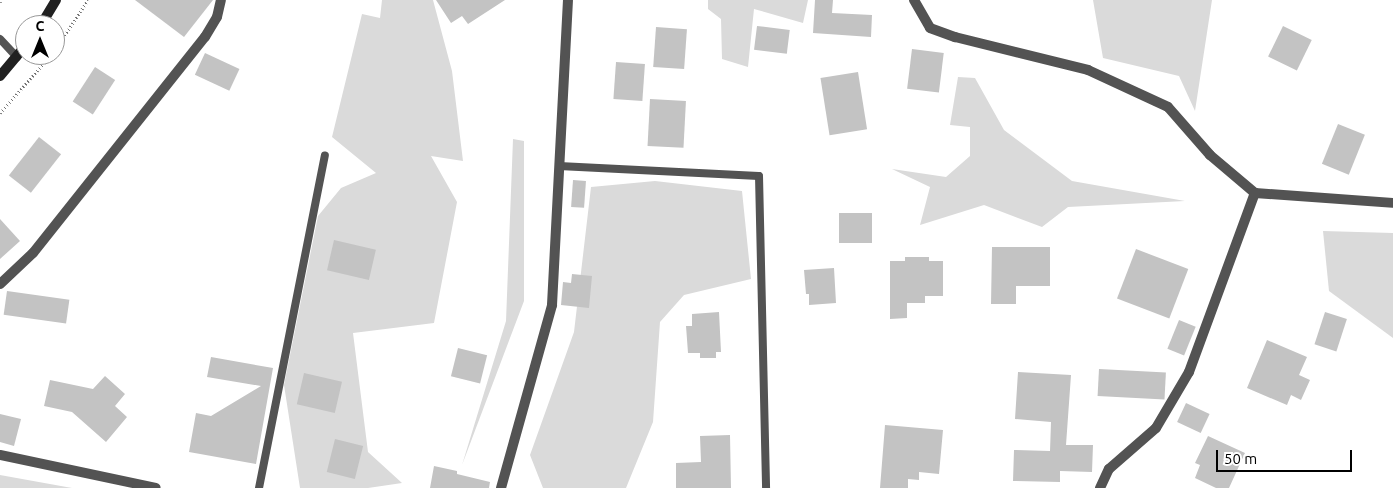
<!DOCTYPE html>
<meta charset="utf-8">
<style>
body{margin:0}
#map{position:relative;width:1393px;height:488px;overflow:hidden;background:#fff;font-family:Ubuntu,sans-serif}
div>[style]{position:absolute}
.green>*{inset:0;background:#dadada}
.building>*{inset:0;background:#c3c3c3;transform-origin:0 0}
.path>*{height:3px;margin-top:-1.5px;transform-origin:0;background:repeating-linear-gradient(90deg,#757575 0 1px,transparent 0 3.5px)}
.lane>*{height:8px;margin:-4px;padding:0 4px;transform-origin:4px;border-radius:4px;background:#535353}
.street>*{height:10px;margin:-5px;padding:0 5px;transform-origin:5px;border-radius:5px;background:#535353}
.secondary>*{height:10px;margin:-5px;padding:0 5px;transform-origin:5px;border-radius:5px;background:#202020}
span{translate:-50% -50%;white-space:nowrap;text-align:center;line-height:1.15;-webkit-text-stroke:5px #fff;paint-order:stroke}
.north{position:absolute;left:15px;top:15px;width:50px;height:50px;box-sizing:border-box;background:#fff;border:1px solid #999;border-radius:50%;rotate:0deg;font-size:14px;font-weight:700;line-height:20px;text-align:center;color:#000}
.north::after{content:'';display:block;margin:auto;width:18px;height:22px;background:#000;clip-path:polygon(50% 0,100% 100%,50% 72%,0 100%)}
.scale{position:absolute;left:1216px;top:450px;width:136px;height:22px;box-sizing:border-box;border:2px solid #000;border-top:0;padding-left:6px;font-size:15px;line-height:18px;white-space:nowrap;color:#000;-webkit-text-stroke:4px #fff;paint-order:stroke}
</style>
<div id="map">
<div class="green">
<i style="clip-path:polygon(382px 0,433px 0,452px 71px,463px 161px,431px 156px,457px 202px,434px 323px,353px 333px,368px 452px,402px 483px,368px 488px,300px 488px,284px 385px,318px 216px,341px 188px,376px 173px,332px 137px,362px 14px,380px 18px)"></i>
<i style="clip-path:polygon(708px 0,808px 0,803px 23px,754px 9px,748px 67px,722px 59px,721px 19px,708px 9px)"></i>
<i style="clip-path:polygon(1093px 0,1212px 0,1195px 111px,1179px 76px,1103px 58px)"></i>
<i style="clip-path:polygon(958px 77px,975px 78px,1004px 130px,1072px 181px,1185px 201px,1068px 207px,1042px 227px,984px 205px,920px 225px,930px 187px,892px 169px,946px 177px,970px 156px,970px 127px,950px 125px)"></i>
<i style="clip-path:polygon(513px 139px,524px 141px,524px 301px,462px 465px,506px 321px)"></i>
<i style="clip-path:polygon(655px 181px,742px 191px,751px 279px,684px 295px,660px 322px,653px 422px,626px 488px,543px 488px,530px 455px,574px 332px,591px 187px)"></i>
<i style="clip-path:polygon(1323px 231px,1393px 233px,1393px 338px,1329px 291px)"></i>
<i style="clip-path:polygon(0 475px,72px 488px,0 488px)"></i>
</div>
<div class="building">
<i style="clip-path:polygon(135px 0,213px 0,184px 37px)"></i>
<i style="clip-path:polygon(436px 0,505px 0,468px 24px,462px 16px,451px 23px)"></i>
<i style="clip-path:polygon(815px 0,833px 0,832px 13px,872px 15px,871px 37px,813px 33px)"></i>
<i style="left:757px;top:26px;width:33px;height:24px;rotate:7deg"></i>
<i style="left:1283px;top:26px;width:32px;height:34px;rotate:26deg"></i>
<i style="left:656px;top:27px;width:31px;height:40px;rotate:4deg"></i>
<i style="left:912px;top:49px;width:32px;height:40px;rotate:7deg"></i>
<i style="left:205px;top:53px;width:38px;height:24px;rotate:25deg"></i>
<i style="left:616px;top:62px;width:29px;height:37px;rotate:4deg"></i>
<i style="left:95px;top:67px;width:24px;height:41px;rotate:33deg"></i>
<i style="left:858px;top:72px;width:58px;height:38px;rotate:81deg"></i>
<i style="left:650px;top:99px;width:36px;height:47px;rotate:3deg"></i>
<i style="left:1338px;top:124px;width:29px;height:43px;rotate:22deg"></i>
<i style="left:39px;top:137px;width:28px;height:49px;rotate:38deg"></i>
<i style="left:573px;top:180px;width:13px;height:27px;rotate:4deg"></i>
<i style="left:839px;top:213px;width:33px;height:30px"></i>
<i style="clip-path:polygon(0 219px,20px 241px,0 259px)"></i>
<i style="left:334px;top:240px;width:43px;height:31px;rotate:13deg"></i>
<i style="clip-path:polygon(992px 247px,1050px 247px,1050px 286px,1016px 286px,1016px 304px,991px 304px)"></i>
<i style="left:1136px;top:249px;width:56px;height:53px;rotate:21deg"></i>
<i style="clip-path:polygon(905px 257px,929px 257px,929px 261px,943px 261px,943px 296px,925px 296px,925px 303px,907px 303px,907px 318px,890px 319px,890px 261px,905px 261px)"></i>
<i style="clip-path:polygon(834px 268px,836px 303px,809px 305px,809px 294px,806px 294px,804px 270px)"></i>
<i style="clip-path:polygon(572px 274px,592px 276px,589px 308px,561px 305px,563px 282px,571px 283px)"></i>
<i style="left:7px;top:291px;width:63px;height:24px;rotate:8deg"></i>
<i style="clip-path:polygon(719px 312px,721px 352px,716px 352px,716px 358px,700px 358px,700px 353px,688px 353px,686px 326px,692px 326px,692px 314px)"></i>
<i style="left:1325px;top:312px;width:23px;height:34px;rotate:18deg"></i>
<i style="left:1179px;top:320px;width:18px;height:31px;rotate:22deg"></i>
<i style="clip-path:polygon(1267px 340px,1307px 357px,1299px 375px,1310px 380px,1301px 400px,1291px 395px,1287px 405px,1247px 388px)"></i>
<i style="left:458px;top:348px;width:30px;height:29px;rotate:14deg"></i>
<i style="clip-path:polygon(211px 357px,273px 368px,256px 464px,189px 452px,196px 413px,211px 416px,261px 386px,207px 377px)"></i>
<i style="left:1099px;top:369px;width:67px;height:27px;rotate:3deg"></i>
<i style="clip-path:polygon(1018px 372px,1071px 375px,1066px 445px,1093px 445px,1092px 472px,1060px 471px,1060px 482px,1013px 481px,1014px 450px,1050px 451px,1051px 422px,1015px 419px)"></i>
<i style="left:304px;top:373px;width:39px;height:32px;rotate:13deg"></i>
<i style="clip-path:polygon(105px 376px,125px 394px,115px 406px,127px 417px,106px 442px,72px 412px,44px 406px,50px 380px,93px 389px)"></i>
<i style="left:1186px;top:403px;width:26px;height:21px;rotate:25deg"></i>
<i style="clip-path:polygon(0 414px,21px 419px,14px 446px,0 442px)"></i>
<i style="clip-path:polygon(885px 425px,943px 430px,939px 474px,919px 472px,919px 480px,908px 479px,908px 488px,880px 488px)"></i>
<i style="clip-path:polygon(730px 435px,731px 488px,676px 488px,676px 463px,701px 462px,700px 436px)"></i>
<i style="clip-path:polygon(1208px 436px,1245px 453px,1229px 488px,1216px 488px,1195px 478px,1200px 465px,1195px 463px)"></i>
<i style="left:335px;top:439px;width:29px;height:34px;rotate:14deg"></i>
<i style="clip-path:polygon(434px 466px,457px 471px,457px 474px,490px 482px,489px 488px,430px 488px)"></i>
</div>
<div class="path">
<i style="left:0;top:2px;width:2px;rotate:-63deg"></i>
<i style="left:55px;top:50px;width:60px;rotate:-56.6deg"></i>
<i style="left:0;top:113px;width:77px;rotate:-48.7deg"></i>
</div>
<div class="lane">
<i style="left:0;top:39px;width:25px;rotate:47deg"></i>
<i style="left:559px;top:166px;width:200px;rotate:2.9deg"></i>
<i style="left:759px;top:176px;width:312px;rotate:88.7deg"></i>
<i style="left:259px;top:488px;width:339px;rotate:-78.8deg"></i>
</div>
<div class="street">
<i style="left:914px;top:0;width:32px;rotate:60deg"></i>
<i style="left:930px;top:28px;width:27px;rotate:20deg"></i>
<i style="left:955px;top:37px;width:137px;rotate:13.9deg"></i>
<i style="left:1088px;top:70px;width:88px;rotate:24.8deg"></i>
<i style="left:1168px;top:107px;width:64px;rotate:48.8deg"></i>
<i style="left:1210px;top:155px;width:59px;rotate:40.2deg"></i>
<i style="left:1255px;top:193px;width:138px;rotate:4.1deg"></i>
<i style="left:0;top:284px;width:45px;rotate:-43.2deg"></i>
<i style="left:33px;top:253px;width:276px;rotate:-51.5deg"></i>
<i style="left:205px;top:37px;width:23px;rotate:-59deg"></i>
<i style="left:217px;top:17px;width:17px;rotate:-77deg"></i>
<i style="left:0;top:455px;width:159px;rotate:11.9deg"></i>
<i style="left:501px;top:488px;width:190px;rotate:-74.4deg"></i>
<i style="left:552px;top:305px;width:305px;rotate:-87deg"></i>
<i style="left:1100px;top:488px;width:21px;rotate:-65deg"></i>
<i style="left:1109px;top:469px;width:62px;rotate:-41.1deg"></i>
<i style="left:1156px;top:428px;width:65px;rotate:-59.5deg"></i>
<i style="left:1189px;top:372px;width:191px;rotate:-69.8deg"></i>
</div>
<div class="secondary">
<i style="left:41px;top:25px;width:29px;rotate:-59deg"></i>
<i style="left:0;top:76px;width:39px;rotate:-50deg"></i>
</div>
<div class="north">С</div>
<div class="scale">50 m</div>
</div>
